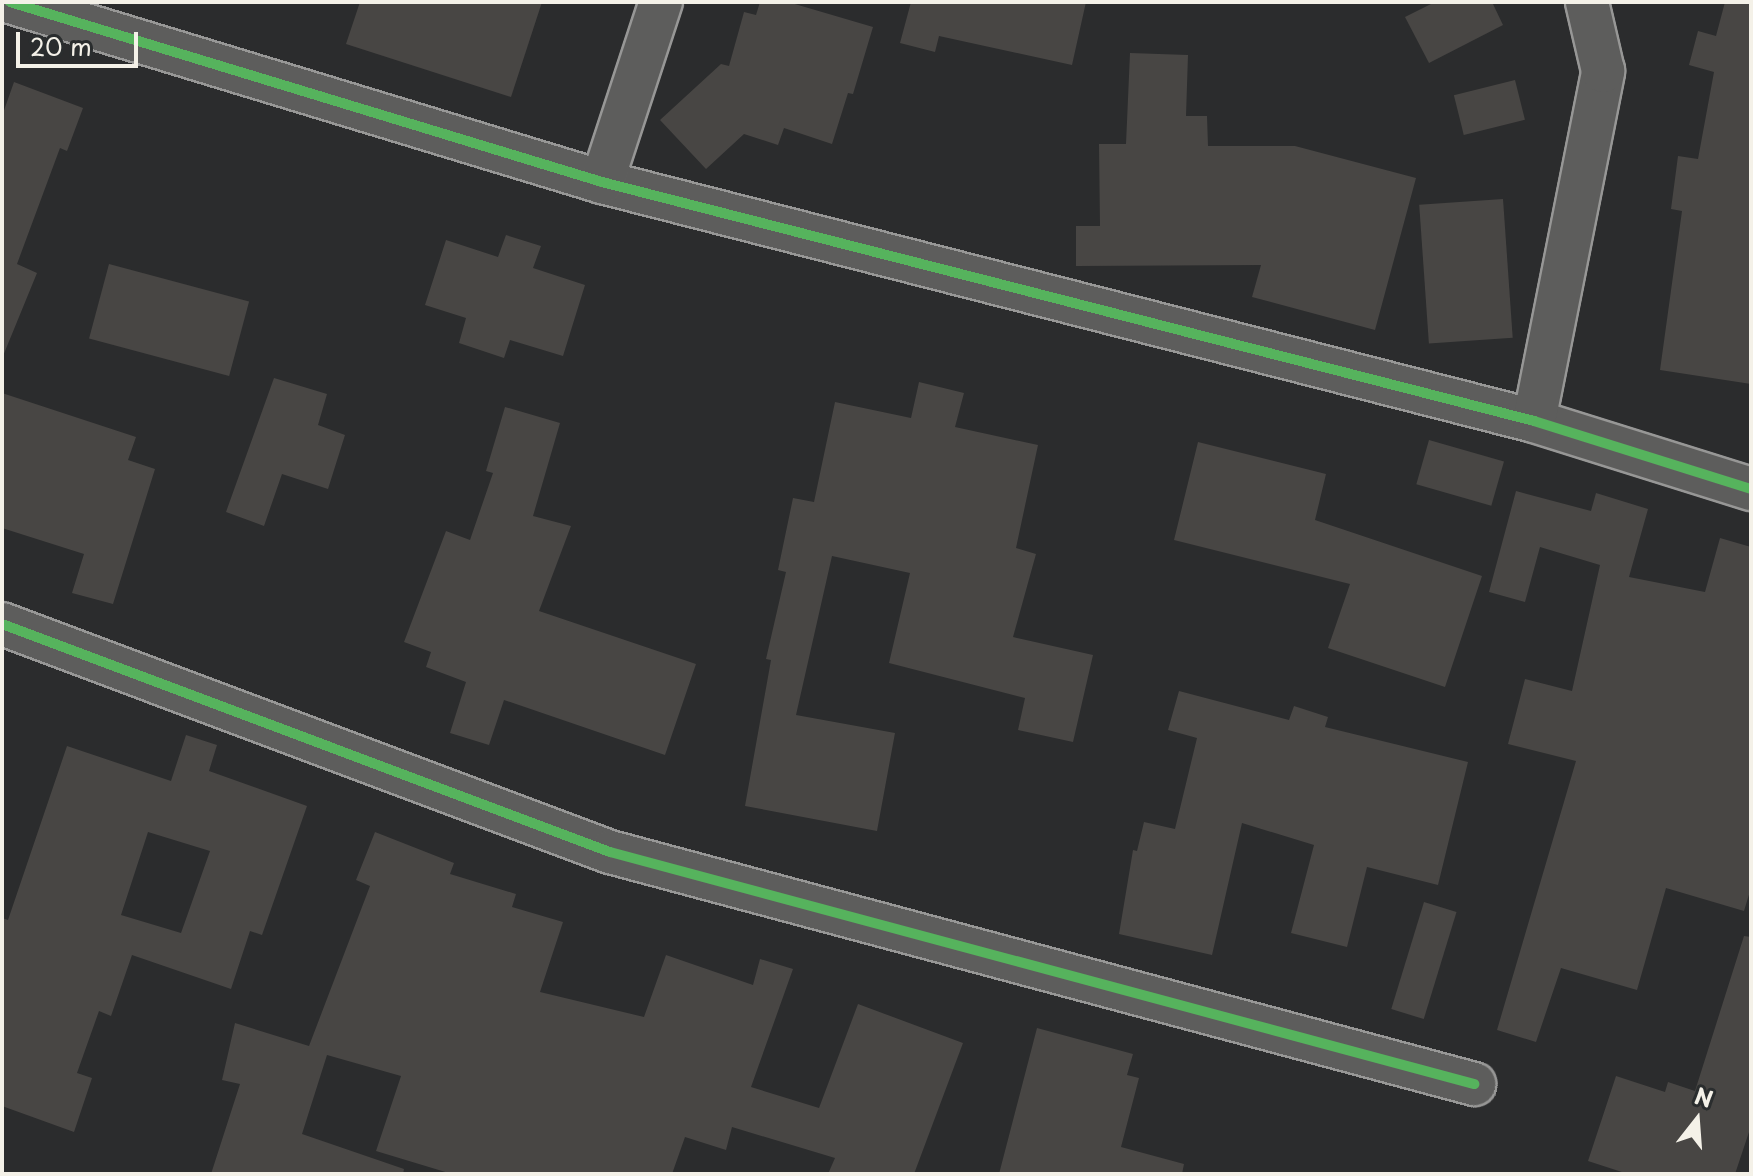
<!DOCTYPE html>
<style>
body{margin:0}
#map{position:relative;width:1753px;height:1176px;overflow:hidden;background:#2b2c2d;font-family:"Playpen Sans",sans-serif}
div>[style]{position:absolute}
.building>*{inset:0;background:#484644;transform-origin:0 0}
.roads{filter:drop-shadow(2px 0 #979796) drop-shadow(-2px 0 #979796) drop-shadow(0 2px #979796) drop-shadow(0 -2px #979796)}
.street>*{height:42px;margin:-21px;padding:0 21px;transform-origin:21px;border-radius:21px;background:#5d5d5c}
.cycleway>*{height:10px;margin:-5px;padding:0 5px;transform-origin:5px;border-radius:5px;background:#56b35d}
span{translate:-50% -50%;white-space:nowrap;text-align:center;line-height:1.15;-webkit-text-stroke:6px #2a2d2e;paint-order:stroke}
.frame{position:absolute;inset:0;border:4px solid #f4f1e8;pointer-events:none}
.north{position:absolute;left:1657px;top:1080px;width:80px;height:80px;-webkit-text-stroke:6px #2a2d2e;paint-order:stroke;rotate:17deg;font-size:22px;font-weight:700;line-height:32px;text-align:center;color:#f4f1e8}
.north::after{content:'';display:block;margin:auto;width:28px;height:36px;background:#f4f1e8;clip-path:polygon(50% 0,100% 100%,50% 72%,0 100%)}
.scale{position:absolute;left:16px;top:32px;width:122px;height:36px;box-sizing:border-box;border:4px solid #f4f1e8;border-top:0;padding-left:10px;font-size:24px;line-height:28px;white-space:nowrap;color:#f4f1e8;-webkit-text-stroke:6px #2a2d2e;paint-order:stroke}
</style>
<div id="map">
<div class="building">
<i style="clip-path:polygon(360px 2px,542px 2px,511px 97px,346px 44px)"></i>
<i style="clip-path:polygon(760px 2px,788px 2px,873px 27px,853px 94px,848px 93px,832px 144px,784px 128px,778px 145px,744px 134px,706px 169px,660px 120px,721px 64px,729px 66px,744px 12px,756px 15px)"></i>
<i style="clip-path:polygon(911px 2px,1086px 2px,1072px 65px,939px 36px,935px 52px,900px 43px)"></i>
<i style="clip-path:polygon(1435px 2px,1492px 2px,1503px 25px,1429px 63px,1405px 17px)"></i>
<i style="clip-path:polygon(1725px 2px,1751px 2px,1751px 384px,1660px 370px,1682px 211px,1671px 209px,1678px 156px,1698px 159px,1714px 72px,1689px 65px,1698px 31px,1716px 36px)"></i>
<i style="clip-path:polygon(1130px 53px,1188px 55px,1186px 116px,1207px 116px,1208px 146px,1295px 146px,1416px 178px,1375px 330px,1252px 297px,1261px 265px,1076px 266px,1076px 226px,1100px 226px,1099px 144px,1126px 144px)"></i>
<i style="left:1515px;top:80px;width:41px;height:63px;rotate:76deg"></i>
<i style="clip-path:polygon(14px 82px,83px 108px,67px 151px,60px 148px,17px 264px,37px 273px,3px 356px,2px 116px)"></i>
<i style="left:1503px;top:199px;width:139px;height:84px;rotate:86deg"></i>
<i style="clip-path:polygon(506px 235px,541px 246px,533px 268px,585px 285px,563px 356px,510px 340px,504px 358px,459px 343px,466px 318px,425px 305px,446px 240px,498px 257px)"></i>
<i style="left:109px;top:264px;width:145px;height:77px;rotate:15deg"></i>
<i style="clip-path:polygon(274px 378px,327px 394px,318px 425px,345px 435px,328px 489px,282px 474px,264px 526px,226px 512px)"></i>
<i style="clip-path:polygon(919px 382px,964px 393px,955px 427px,1038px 445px,1016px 548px,1036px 554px,1013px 637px,1093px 655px,1073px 742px,1018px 730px,1025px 698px,889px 663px,910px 573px,832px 556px,796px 715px,895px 733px,877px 831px,745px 806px,771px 660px,766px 659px,786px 572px,778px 570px,793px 498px,814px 502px,835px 402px,911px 418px)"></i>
<i style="clip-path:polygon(2px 393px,136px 437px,128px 460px,155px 469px,113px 604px,72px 593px,84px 554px,2px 528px)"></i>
<i style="clip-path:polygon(505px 407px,560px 423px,533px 516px,571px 526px,539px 611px,696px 664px,665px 755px,504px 700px,489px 745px,450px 733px,466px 682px,426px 667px,431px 652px,404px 642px,446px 531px,470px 540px,493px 473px,486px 471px)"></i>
<i style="left:1429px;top:440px;width:78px;height:46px;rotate:16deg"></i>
<i style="clip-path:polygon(1198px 442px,1326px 474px,1315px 520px,1482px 576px,1445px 687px,1328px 648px,1350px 584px,1174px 540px)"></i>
<i style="clip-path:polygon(1516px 491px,1591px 511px,1596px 493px,1648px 509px,1629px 577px,1705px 592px,1720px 538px,1751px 547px,1751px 888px,1744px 911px,1666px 888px,1637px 990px,1561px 968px,1536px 1042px,1497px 1030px,1576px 761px,1508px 744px,1525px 679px,1572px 691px,1600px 565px,1540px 547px,1525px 602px,1489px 592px)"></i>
<i style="clip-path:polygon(1179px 691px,1289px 720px,1294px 706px,1328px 717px,1325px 727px,1468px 762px,1438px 885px,1367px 867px,1347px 947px,1291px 933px,1314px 845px,1242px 823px,1212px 955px,1119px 934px,1133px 850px,1137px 851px,1144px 822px,1175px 829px,1197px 738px,1168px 730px)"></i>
<i style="clip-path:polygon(evenodd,186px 735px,217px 745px,209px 771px,307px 806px,262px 935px,250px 931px,231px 989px,132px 955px,111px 1016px,99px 1011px,77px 1073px,92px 1078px,74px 1132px,2px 1106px,2px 918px,8px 920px,67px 746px,171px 781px,186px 735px,148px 832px,210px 851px,181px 933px,121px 915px,148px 832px)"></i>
<i style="clip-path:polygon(375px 832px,454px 863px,450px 874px,516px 894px,512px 907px,563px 922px,540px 992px,644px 1017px,666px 955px,753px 985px,760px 959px,793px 969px,751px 1087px,819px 1108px,858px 1004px,963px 1043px,914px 1174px,828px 1174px,835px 1158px,732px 1127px,726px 1150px,685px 1137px,672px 1174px,452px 1174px,376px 1151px,401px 1076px,327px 1055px,302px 1134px,404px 1169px,403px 1174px,211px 1174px,240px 1084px,222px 1080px,235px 1023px,309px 1046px,370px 886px,356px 880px)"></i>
<i style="left:1424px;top:902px;width:34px;height:112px;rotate:17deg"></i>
<i style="clip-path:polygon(1744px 936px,1751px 937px,1751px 1126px,1735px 1174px,1628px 1174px,1588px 1161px,1616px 1076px,1665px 1092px,1668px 1082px,1695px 1091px)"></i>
<i style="clip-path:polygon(1037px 1028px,1133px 1054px,1127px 1075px,1139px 1078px,1121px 1147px,1184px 1164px,1182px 1174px,999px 1174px)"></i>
</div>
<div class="roads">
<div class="street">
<i style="left:10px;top:2px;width:619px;rotate:16.91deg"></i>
<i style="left:602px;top:182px;width:962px;rotate:14.38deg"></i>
<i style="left:1534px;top:421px;width:227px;rotate:17.4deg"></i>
<i style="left:602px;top:182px;width:189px;rotate:-71.9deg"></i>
<i style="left:1534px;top:421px;width:357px;rotate:-78.8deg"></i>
<i style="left:1603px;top:71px;width:71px;rotate:-103.1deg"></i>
<i style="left:2px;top:624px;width:649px;rotate:20.56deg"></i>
<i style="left:610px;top:852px;width:895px;rotate:15.03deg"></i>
</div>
</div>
<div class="cycleway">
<i style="left:10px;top:2px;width:619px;rotate:16.91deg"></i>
<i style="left:602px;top:182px;width:962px;rotate:14.38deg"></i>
<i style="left:1534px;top:421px;width:227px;rotate:17.4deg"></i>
<i style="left:2px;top:624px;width:649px;rotate:20.56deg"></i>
<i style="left:610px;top:852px;width:895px;rotate:15.03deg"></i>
</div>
<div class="frame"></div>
<div class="north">N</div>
<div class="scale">20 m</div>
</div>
